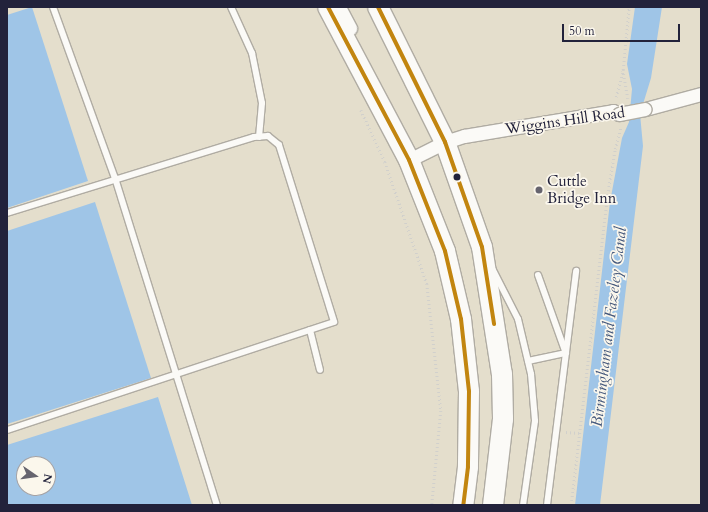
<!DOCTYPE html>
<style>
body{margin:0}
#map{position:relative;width:708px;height:512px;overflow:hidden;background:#e4decc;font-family:Cardo,serif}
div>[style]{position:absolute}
.water>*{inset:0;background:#9fc5e7}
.path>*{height:2.5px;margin-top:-1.25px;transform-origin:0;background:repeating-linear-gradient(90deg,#d1d0cc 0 1px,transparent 0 4px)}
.roads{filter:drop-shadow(1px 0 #b0aca3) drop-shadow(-1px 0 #b0aca3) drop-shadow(0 1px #b0aca3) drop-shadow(0 -1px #b0aca3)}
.lane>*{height:6px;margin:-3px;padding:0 3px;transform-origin:3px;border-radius:3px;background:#fbfaf7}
.street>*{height:13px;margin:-6.5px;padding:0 6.5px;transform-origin:6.5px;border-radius:6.5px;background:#fbfaf7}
.primary>*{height:20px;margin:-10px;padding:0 10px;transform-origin:10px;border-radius:10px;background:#fbfaf7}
.bridges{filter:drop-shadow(1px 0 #b0aca3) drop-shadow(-1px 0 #b0aca3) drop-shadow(0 1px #b0aca3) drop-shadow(0 -1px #b0aca3)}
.street-bridge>*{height:13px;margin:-6.5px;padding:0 6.5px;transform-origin:6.5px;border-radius:6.5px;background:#fbfaf7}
.bus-1>*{height:4px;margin:-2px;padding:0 2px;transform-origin:2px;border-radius:2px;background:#c2850f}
.dots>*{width:11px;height:11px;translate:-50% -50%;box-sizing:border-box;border:2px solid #fbf7ec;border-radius:50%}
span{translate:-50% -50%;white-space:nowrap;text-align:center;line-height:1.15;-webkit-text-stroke:3.5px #fbf7ec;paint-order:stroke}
.street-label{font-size:15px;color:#22223b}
.poi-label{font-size:15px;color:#22223b}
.left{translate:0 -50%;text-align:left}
.water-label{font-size:16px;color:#43577b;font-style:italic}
.frame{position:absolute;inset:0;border:8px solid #22223b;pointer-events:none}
.north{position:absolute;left:16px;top:456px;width:40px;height:40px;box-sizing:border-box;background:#fbf7ec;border:1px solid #a4a2a5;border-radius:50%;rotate:103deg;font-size:11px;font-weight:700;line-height:16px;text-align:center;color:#22223b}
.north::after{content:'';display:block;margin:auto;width:14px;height:18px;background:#66646e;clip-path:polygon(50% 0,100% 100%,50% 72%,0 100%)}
.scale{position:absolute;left:562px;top:24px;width:118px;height:18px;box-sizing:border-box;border:2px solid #22223b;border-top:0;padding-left:5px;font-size:12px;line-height:14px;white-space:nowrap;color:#22223b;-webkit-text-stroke:3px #fbf7ec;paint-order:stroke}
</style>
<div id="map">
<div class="water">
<i style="clip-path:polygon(32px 7px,88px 181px,7px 208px,7px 15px)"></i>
<i style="clip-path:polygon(635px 7px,662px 7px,651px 78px,640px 114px,643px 146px,600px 505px,575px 505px,610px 202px,622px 138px,629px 122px,632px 89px,627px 64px)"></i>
<i style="clip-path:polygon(95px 202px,151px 378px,7px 424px,7px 231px)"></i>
<i style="clip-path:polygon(evenodd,158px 397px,192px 505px,7px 505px,7px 445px,158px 397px,24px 464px,48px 464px,48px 488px,24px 488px,24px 464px)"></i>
</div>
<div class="path">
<i style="left:623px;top:70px;width:29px;rotate:80deg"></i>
<i style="left:616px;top:97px;width:28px;rotate:-75deg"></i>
<i style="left:623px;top:70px;width:63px;rotate:-84.6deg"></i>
<i style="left:361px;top:110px;width:57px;rotate:65.2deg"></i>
<i style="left:385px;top:162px;width:129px;rotate:71deg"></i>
<i style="left:427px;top:284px;width:128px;rotate:83.7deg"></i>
<i style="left:441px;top:411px;width:94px;rotate:95.5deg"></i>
<i style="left:566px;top:432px;width:13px;rotate:4deg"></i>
<i style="left:571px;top:505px;width:316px;rotate:-83.3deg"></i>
<i style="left:608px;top:191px;width:43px;rotate:-80.5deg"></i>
<i style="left:615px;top:149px;width:23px;rotate:-75deg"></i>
</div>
<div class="roads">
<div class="lane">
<i style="left:53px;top:7px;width:182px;rotate:70.1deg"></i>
<i style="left:115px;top:178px;width:343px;rotate:72.7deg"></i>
<i style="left:231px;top:7px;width:51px;rotate:65.5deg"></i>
<i style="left:252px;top:53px;width:51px;rotate:78.7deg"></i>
<i style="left:262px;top:103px;width:34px;rotate:95deg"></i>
<i style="left:7px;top:213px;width:258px;rotate:-17.1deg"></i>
<i style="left:254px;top:137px;width:14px;rotate:-4deg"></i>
<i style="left:268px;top:136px;width:14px;rotate:39deg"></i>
<i style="left:279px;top:145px;width:185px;rotate:72.7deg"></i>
<i style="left:334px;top:322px;width:344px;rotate:161.7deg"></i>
<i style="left:493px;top:270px;width:55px;rotate:63deg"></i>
<i style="left:518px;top:319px;width:57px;rotate:76.7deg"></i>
<i style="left:531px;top:374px;width:47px;rotate:85.1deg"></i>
<i style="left:535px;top:421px;width:85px;rotate:98.1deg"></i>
<i style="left:538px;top:275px;width:81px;rotate:70.4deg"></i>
<i style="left:310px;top:330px;width:41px;rotate:76deg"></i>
<i style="left:528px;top:361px;width:39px;rotate:-12deg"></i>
<i style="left:547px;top:505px;width:236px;rotate:-82.9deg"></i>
</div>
<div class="street">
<i style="left:339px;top:7px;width:24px;rotate:62deg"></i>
<i style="left:645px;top:109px;width:58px;rotate:-15deg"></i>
<i style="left:409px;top:160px;width:40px;rotate:-26.6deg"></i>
<i style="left:445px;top:142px;width:20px;rotate:-18deg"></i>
<i style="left:464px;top:136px;width:151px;rotate:-9.5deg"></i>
<i style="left:613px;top:111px;width:7px;rotate:27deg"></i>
</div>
<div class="primary">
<i style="left:328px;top:7px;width:173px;rotate:62.1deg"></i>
<i style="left:409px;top:160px;width:98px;rotate:68.4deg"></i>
<i style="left:445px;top:251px;width:70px;rotate:76.8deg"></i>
<i style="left:461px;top:319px;width:72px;rotate:83.7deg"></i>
<i style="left:469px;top:391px;width:76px;rotate:90.8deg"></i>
<i style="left:468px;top:467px;width:38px;rotate:97deg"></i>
<i style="left:378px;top:7px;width:151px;rotate:63.6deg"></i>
<i style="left:445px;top:142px;width:111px;rotate:70.6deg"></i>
<i style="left:482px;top:247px;width:129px;rotate:81.1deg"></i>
<i style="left:502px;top:374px;width:45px;rotate:88.7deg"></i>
<i style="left:503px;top:419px;width:87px;rotate:96.6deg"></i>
</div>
</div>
<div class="bridges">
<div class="street-bridge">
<i style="left:619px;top:114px;width:26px;rotate:-11deg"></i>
</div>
</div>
<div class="bus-1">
<i style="left:328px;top:7px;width:173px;rotate:62.1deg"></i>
<i style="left:409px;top:160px;width:98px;rotate:68.4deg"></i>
<i style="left:445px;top:251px;width:70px;rotate:76.8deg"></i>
<i style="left:461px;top:319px;width:72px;rotate:83.7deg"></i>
<i style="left:469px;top:391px;width:76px;rotate:90.8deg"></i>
<i style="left:468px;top:467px;width:38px;rotate:97deg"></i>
<i style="left:378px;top:7px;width:151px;rotate:63.6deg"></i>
<i style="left:445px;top:142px;width:111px;rotate:70.6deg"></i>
<i style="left:482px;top:247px;width:78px;rotate:81.1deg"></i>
</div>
<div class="dots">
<i style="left:457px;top:177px;background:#22223b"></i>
<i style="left:539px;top:190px;background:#66646e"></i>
</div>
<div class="street-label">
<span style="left:565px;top:121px;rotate:-8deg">Wiggins Hill Road</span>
</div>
<div class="poi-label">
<span class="left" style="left:547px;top:190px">Cuttle<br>Bridge Inn</span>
</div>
<div class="water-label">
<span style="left:609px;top:327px;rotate:-83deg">Birmingham and Fazeley Canal</span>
</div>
<div class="frame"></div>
<div class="north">N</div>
<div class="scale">50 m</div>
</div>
